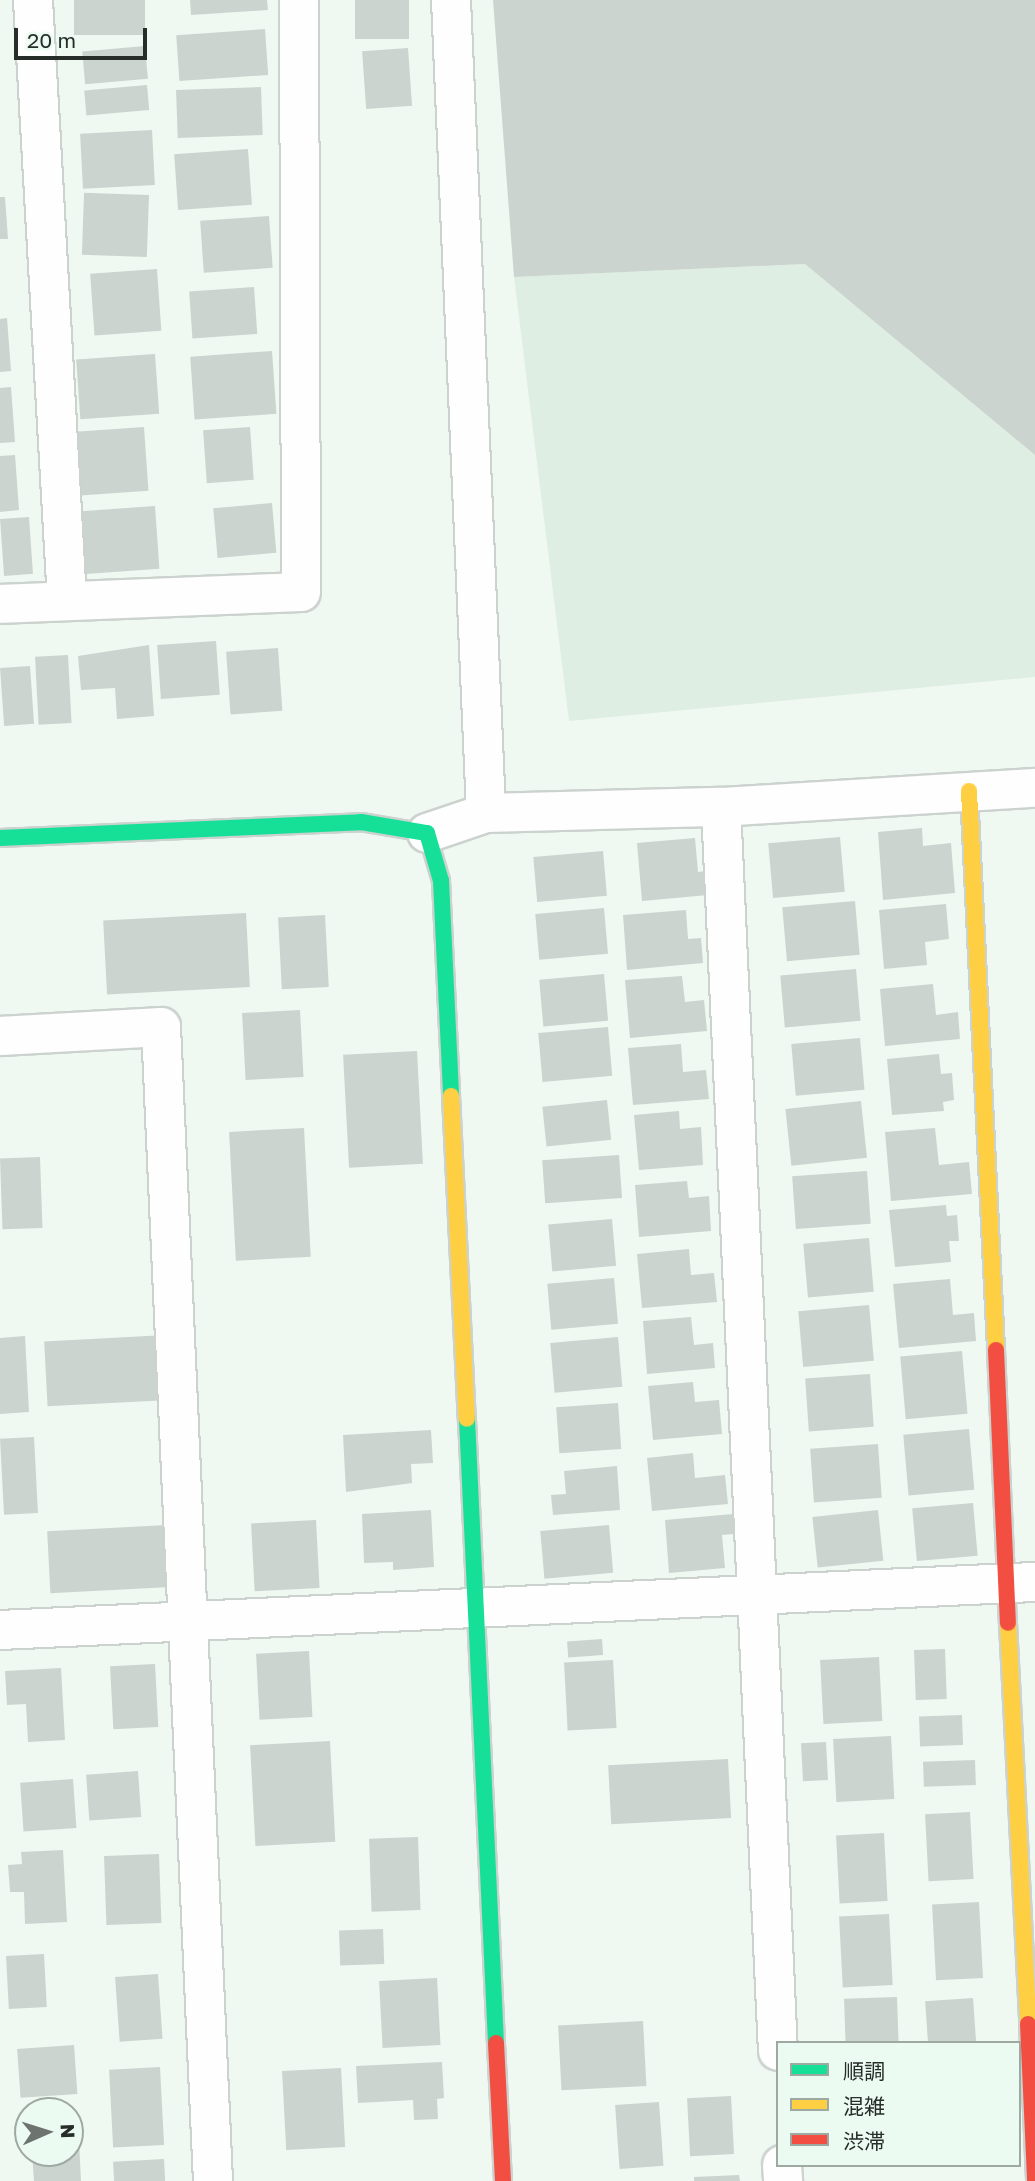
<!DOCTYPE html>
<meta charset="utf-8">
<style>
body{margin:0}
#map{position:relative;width:1035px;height:2181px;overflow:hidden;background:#f0f8f2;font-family:"Golos Text","Noto Sans JP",sans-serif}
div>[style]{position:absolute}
.built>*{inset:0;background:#deeee3}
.building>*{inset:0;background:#ccd4d0;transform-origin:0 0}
.roads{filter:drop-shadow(2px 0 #ccd2ce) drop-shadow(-2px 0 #ccd2ce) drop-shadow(0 2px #ccd2ce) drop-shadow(0 -2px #ccd2ce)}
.street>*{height:38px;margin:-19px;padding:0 19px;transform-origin:19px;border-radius:19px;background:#fdfefd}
.fast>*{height:16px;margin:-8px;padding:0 8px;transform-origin:8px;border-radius:8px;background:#16e098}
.slow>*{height:16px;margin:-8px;padding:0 8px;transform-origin:8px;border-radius:8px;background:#ffcf43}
.jam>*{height:16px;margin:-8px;padding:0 8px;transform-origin:8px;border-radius:8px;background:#f24e42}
span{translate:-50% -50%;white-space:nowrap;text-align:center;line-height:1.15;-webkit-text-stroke:5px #ecfbf1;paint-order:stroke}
.legend{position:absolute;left:776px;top:2041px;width:245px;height:126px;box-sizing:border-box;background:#ecfbf1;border:2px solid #9da9a1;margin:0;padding:9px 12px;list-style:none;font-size:21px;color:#272d29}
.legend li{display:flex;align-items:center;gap:14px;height:35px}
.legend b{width:35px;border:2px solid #9da9a1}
.north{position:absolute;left:14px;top:2097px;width:70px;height:70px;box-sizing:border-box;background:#ecfbf1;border:2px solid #9da9a1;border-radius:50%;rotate:87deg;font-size:19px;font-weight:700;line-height:28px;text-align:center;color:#272d29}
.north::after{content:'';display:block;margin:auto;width:24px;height:32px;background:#6d746f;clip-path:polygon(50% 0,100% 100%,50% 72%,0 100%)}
.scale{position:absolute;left:14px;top:28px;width:133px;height:32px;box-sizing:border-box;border:4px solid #272d29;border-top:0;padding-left:9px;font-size:21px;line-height:24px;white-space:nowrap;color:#272d29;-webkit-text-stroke:5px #ecfbf1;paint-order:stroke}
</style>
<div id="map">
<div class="built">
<i style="clip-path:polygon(805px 264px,1035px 455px,1035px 677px,569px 721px,514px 277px)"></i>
</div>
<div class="building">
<i style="left:74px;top:0;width:71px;height:35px"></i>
<i style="clip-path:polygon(190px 0,267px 0,268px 10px,191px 15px)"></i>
<i style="left:355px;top:0;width:54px;height:39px"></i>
<i style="clip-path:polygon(493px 0,1035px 0,1035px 455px,805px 264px,514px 277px)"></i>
<i style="left:265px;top:29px;width:46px;height:89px;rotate:86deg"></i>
<i style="left:145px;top:46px;width:33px;height:63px;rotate:85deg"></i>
<i style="left:408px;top:48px;width:58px;height:46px;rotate:86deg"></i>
<i style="left:147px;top:85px;width:25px;height:63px;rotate:85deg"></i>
<i style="left:261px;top:87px;width:48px;height:85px;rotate:88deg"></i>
<i style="left:152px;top:130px;width:55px;height:72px;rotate:87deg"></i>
<i style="left:248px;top:149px;width:56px;height:74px;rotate:86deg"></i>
<i style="left:149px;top:195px;width:62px;height:65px;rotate:92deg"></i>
<i style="clip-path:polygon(0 197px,5px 197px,8px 239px,0 239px)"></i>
<i style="left:269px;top:216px;width:52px;height:69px;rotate:86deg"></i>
<i style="left:157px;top:269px;width:62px;height:67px;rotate:86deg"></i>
<i style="left:254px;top:287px;width:47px;height:65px;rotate:86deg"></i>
<i style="clip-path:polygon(7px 318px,11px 371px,0 372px,0 319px)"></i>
<i style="left:272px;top:351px;width:63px;height:82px;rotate:86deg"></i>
<i style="left:155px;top:354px;width:60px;height:79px;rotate:86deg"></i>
<i style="clip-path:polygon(11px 387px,15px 442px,0 443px,0 388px)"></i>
<i style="left:144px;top:427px;width:64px;height:72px;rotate:86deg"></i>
<i style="left:250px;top:427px;width:53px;height:47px;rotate:86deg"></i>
<i style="clip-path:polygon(15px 455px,19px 510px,0 512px,0 456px)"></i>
<i style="left:272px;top:503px;width:50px;height:59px;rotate:85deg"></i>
<i style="left:155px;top:506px;width:63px;height:74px;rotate:86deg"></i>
<i style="left:29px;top:517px;width:57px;height:29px;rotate:86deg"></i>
<i style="left:216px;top:641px;width:54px;height:59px;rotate:86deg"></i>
<i style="clip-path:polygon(149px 645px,154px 716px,117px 719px,115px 688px,81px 690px,78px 656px)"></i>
<i style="left:278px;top:648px;width:63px;height:52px;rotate:86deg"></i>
<i style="left:68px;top:655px;width:68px;height:33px;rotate:87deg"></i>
<i style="left:30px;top:666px;width:58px;height:30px;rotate:86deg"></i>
<i style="clip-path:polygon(922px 828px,923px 846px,951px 843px,955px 893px,883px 900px,878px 832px)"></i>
<i style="left:840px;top:837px;width:55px;height:72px;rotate:85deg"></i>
<i style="clip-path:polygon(695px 838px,698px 872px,706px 871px,708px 895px,642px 901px,637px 843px)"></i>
<i style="left:603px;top:851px;width:45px;height:70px;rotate:85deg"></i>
<i style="left:855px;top:901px;width:54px;height:73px;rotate:85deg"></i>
<i style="clip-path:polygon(946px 904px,949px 939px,925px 942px,927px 965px,884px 969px,879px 910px)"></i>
<i style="left:604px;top:908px;width:46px;height:69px;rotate:85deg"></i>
<i style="clip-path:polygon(686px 910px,688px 939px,701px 938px,703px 963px,627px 970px,623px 915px)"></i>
<i style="left:246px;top:913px;width:74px;height:143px;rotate:87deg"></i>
<i style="left:325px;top:915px;width:72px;height:47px;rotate:87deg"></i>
<i style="left:856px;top:969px;width:52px;height:76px;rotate:85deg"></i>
<i style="left:604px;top:974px;width:47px;height:65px;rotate:85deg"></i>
<i style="clip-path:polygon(682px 976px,685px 1002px,704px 1000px,707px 1031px,630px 1038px,625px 980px)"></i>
<i style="clip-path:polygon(933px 984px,936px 1015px,958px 1012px,960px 1039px,885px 1046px,880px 989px)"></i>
<i style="left:300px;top:1010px;width:67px;height:58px;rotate:87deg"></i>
<i style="left:608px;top:1027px;width:49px;height:70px;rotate:85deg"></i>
<i style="left:860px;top:1038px;width:52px;height:69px;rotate:85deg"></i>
<i style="clip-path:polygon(681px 1044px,683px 1072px,706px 1070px,709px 1099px,633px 1105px,628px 1048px)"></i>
<i style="left:417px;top:1051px;width:113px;height:74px;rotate:87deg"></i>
<i style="clip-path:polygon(939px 1054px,941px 1074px,952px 1073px,954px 1100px,943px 1102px,944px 1111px,892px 1115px,887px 1059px)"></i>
<i style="left:607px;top:1100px;width:40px;height:65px;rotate:84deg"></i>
<i style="left:861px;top:1101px;width:57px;height:76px;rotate:84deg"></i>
<i style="clip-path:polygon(679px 1111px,680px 1129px,701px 1127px,703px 1165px,639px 1170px,634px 1115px)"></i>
<i style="left:304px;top:1128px;width:129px;height:75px;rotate:87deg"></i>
<i style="clip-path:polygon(935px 1128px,939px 1165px,969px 1162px,972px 1194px,891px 1201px,885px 1132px)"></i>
<i style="left:619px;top:1155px;width:43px;height:77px;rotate:86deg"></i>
<i style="left:40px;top:1157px;width:71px;height:40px;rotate:88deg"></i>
<i style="left:867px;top:1171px;width:53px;height:75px;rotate:86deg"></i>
<i style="clip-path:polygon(687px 1181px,689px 1198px,709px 1196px,711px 1231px,639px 1237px,635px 1185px)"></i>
<i style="clip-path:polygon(946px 1205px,947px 1216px,957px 1215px,959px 1241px,949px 1241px,951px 1262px,895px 1267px,889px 1210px)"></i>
<i style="left:612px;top:1219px;width:47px;height:64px;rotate:85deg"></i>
<i style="left:869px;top:1238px;width:54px;height:66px;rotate:85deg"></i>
<i style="clip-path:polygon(689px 1249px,691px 1275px,714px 1273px,717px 1302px,642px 1308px,637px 1254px)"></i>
<i style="left:614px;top:1278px;width:46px;height:67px;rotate:85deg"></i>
<i style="clip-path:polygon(950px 1279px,953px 1315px,974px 1313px,976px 1341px,899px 1348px,893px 1284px)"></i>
<i style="left:869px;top:1305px;width:56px;height:71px;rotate:85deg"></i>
<i style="clip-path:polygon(691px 1317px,694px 1345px,713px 1343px,715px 1368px,647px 1374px,643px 1321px)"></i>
<i style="left:166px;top:1335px;width:65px;height:122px;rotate:87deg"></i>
<i style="clip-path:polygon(25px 1336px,29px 1412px,0 1414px,0 1338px)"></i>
<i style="left:618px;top:1337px;width:50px;height:68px;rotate:85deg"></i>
<i style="left:962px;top:1351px;width:63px;height:62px;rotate:85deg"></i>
<i style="left:870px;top:1374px;width:53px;height:65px;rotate:86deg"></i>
<i style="clip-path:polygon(693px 1382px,695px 1402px,719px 1400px,722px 1434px,653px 1440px,648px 1386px)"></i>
<i style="left:618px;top:1403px;width:46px;height:62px;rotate:86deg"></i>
<i style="left:969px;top:1429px;width:61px;height:66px;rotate:85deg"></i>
<i style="clip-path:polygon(431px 1430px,433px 1463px,411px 1464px,412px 1483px,346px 1492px,343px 1435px)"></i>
<i style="left:34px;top:1437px;width:76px;height:34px;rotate:87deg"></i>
<i style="left:878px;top:1444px;width:54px;height:68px;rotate:86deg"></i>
<i style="clip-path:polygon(693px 1453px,695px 1478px,725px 1475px,728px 1504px,652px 1511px,647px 1458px)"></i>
<i style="clip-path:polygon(617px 1466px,620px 1510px,553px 1515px,551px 1495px,566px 1494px,564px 1471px)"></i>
<i style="left:973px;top:1503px;width:53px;height:61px;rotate:85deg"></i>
<i style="clip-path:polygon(431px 1510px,434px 1567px,393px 1570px,393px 1562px,364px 1563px,362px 1514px)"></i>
<i style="left:878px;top:1510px;width:51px;height:66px;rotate:84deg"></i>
<i style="clip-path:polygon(733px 1514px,734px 1534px,722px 1535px,725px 1568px,669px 1573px,665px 1520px)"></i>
<i style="left:316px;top:1520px;width:68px;height:65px;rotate:87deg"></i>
<i style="left:167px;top:1525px;width:62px;height:120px;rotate:87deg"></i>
<i style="left:609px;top:1525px;width:48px;height:69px;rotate:85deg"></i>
<i style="left:602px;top:1639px;width:16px;height:35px;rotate:86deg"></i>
<i style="left:945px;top:1649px;width:50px;height:31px;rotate:88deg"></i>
<i style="left:309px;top:1651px;width:66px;height:53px;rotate:87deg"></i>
<i style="left:879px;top:1657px;width:64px;height:59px;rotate:87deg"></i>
<i style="left:613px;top:1660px;width:68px;height:49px;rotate:87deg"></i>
<i style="left:155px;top:1664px;width:63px;height:45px;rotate:87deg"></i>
<i style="clip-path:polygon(61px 1668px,65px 1740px,28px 1742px,26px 1704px,7px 1705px,5px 1671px)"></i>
<i style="left:962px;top:1715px;width:30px;height:43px;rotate:88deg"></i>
<i style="left:891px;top:1736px;width:63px;height:58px;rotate:87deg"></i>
<i style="left:330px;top:1741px;width:101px;height:80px;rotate:87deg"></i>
<i style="left:826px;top:1742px;width:38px;height:25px;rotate:87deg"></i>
<i style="left:728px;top:1759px;width:59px;height:120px;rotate:87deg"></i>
<i style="left:975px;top:1760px;width:25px;height:52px;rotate:88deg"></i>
<i style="left:138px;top:1771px;width:46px;height:52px;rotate:86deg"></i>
<i style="left:73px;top:1779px;width:49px;height:53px;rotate:86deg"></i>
<i style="left:970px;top:1812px;width:67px;height:45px;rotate:87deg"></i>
<i style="left:884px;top:1833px;width:68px;height:48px;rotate:87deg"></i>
<i style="left:418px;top:1837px;width:73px;height:49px;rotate:88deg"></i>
<i style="clip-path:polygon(63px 1850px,67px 1922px,25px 1924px,24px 1892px,10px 1892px,8px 1865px,22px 1864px,21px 1852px)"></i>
<i style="left:159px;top:1854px;width:69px;height:55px;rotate:88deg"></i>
<i style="left:979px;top:1902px;width:76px;height:47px;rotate:87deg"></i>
<i style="left:889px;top:1914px;width:71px;height:50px;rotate:87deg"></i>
<i style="left:383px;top:1929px;width:35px;height:44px;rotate:88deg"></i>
<i style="left:44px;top:1954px;width:53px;height:38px;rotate:87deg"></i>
<i style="left:158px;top:1974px;width:65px;height:43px;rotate:86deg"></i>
<i style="left:437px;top:1978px;width:67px;height:58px;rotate:87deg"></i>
<i style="left:897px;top:1997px;width:46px;height:53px;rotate:88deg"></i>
<i style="left:973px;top:1998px;width:45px;height:48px;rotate:86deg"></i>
<i style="left:643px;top:2021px;width:65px;height:85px;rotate:87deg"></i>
<i style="left:74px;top:2045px;width:49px;height:57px;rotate:86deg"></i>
<i style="clip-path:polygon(442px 2062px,444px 2098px,437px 2099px,438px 2119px,414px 2120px,413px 2100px,358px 2103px,356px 2066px)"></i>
<i style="left:160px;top:2067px;width:78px;height:51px;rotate:87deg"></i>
<i style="left:341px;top:2068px;width:79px;height:59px;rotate:87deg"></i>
<i style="left:731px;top:2096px;width:58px;height:44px;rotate:87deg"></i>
<i style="left:659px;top:2102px;width:64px;height:44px;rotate:86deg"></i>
<i style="clip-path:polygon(70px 2141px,79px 2141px,81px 2181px,34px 2181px,32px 2153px,70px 2153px)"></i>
<i style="left:164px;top:2159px;width:22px;height:51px;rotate:87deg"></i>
<i style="clip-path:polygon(739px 2175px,740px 2181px,694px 2181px,694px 2177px)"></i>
</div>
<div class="roads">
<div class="street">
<i style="left:33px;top:0;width:602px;rotate:86.76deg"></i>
<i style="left:451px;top:0;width:814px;rotate:87.53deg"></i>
<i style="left:0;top:604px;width:301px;rotate:-2.3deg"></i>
<i style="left:301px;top:592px;width:592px;rotate:-90.19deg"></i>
<i style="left:721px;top:807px;width:1245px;rotate:87.38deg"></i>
<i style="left:427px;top:833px;width:62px;rotate:-18.7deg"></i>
<i style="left:486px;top:813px;width:235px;rotate:-1.5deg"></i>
<i style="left:721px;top:807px;width:315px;rotate:-3.5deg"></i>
<i style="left:0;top:1036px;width:161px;rotate:-3.2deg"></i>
<i style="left:161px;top:1027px;width:1155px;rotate:87.42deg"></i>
<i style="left:0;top:1630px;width:1036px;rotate:-2.66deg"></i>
<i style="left:782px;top:2165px;width:16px;rotate:86deg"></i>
</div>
<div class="fast">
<i style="left:0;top:838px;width:361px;rotate:-2.5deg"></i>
<i style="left:361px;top:822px;width:67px;rotate:9.5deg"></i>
<i style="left:427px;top:833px;width:50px;rotate:73.7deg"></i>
<i style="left:441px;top:881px;width:215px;rotate:87.3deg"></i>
<i style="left:467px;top:1419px;width:625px;rotate:87.34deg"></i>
</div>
<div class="slow">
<i style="left:969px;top:791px;width:560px;rotate:87.23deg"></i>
<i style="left:451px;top:1096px;width:323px;rotate:87.2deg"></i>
<i style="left:1008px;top:1623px;width:401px;rotate:87.1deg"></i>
</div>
<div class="jam">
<i style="left:996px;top:1350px;width:273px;rotate:87.5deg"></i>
<i style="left:1028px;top:2024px;width:157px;rotate:87.4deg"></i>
<i style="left:496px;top:2043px;width:138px;rotate:87.1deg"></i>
</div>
</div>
<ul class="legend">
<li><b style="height:9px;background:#16e098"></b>順調</li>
<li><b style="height:9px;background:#ffcf43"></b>混雑</li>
<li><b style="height:9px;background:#f24e42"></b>渋滞</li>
</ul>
<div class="north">N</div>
<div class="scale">20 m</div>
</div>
